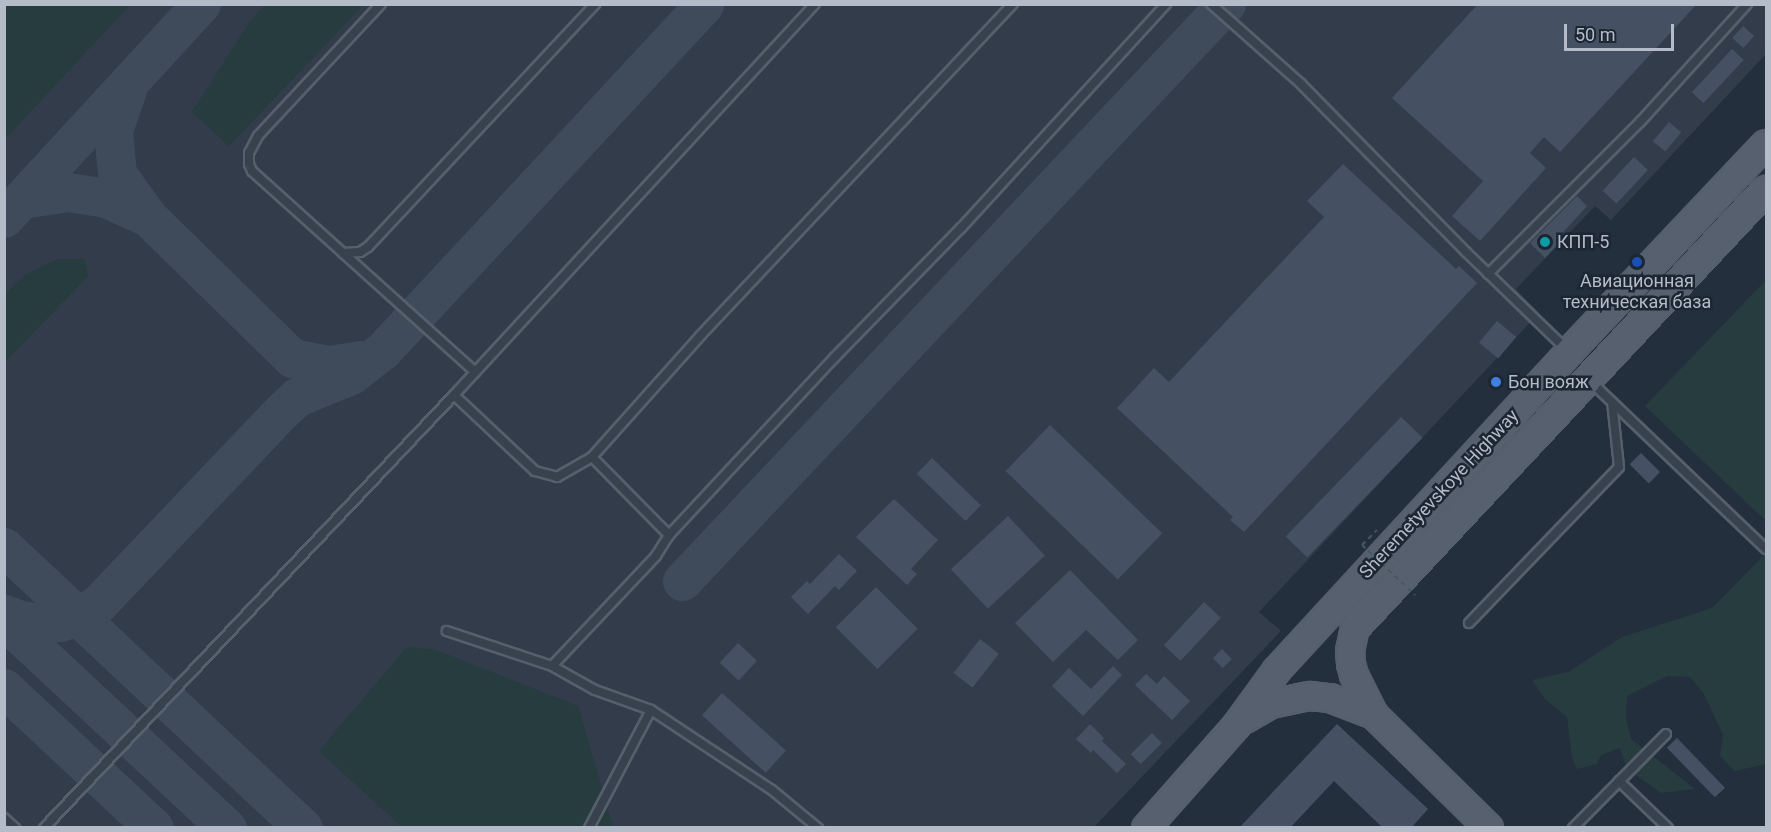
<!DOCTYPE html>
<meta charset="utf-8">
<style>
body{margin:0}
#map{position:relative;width:1771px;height:832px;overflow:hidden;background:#242f3e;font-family:Roboto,sans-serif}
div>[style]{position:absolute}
.airport>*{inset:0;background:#323c4b}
.green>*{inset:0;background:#263c3f}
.taxiway>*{height:39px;margin:-19.5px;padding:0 19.5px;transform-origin:19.5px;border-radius:19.5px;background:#3f4a5a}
.building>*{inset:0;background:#455162;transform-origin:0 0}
.path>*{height:2px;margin-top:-1px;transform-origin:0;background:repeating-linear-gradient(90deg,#44595c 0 4.5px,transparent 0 9px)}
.roads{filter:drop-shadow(2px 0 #565f6c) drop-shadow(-2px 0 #565f6c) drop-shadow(0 2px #565f6c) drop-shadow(0 -2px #565f6c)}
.service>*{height:8px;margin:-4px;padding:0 4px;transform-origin:4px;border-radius:4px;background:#38414e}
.primary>*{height:26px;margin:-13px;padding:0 13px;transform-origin:13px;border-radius:13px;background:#56606e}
.path-bridge>*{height:2px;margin-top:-1px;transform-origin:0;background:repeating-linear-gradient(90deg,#44595c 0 4.5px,transparent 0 9px)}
.dots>*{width:16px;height:16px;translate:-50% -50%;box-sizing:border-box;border:3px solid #1d2633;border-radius:50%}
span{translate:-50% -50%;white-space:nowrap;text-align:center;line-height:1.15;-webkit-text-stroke:5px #1d2633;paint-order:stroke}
.poi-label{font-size:18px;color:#b4bcc9}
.left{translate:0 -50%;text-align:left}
.street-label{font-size:18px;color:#b4bcc9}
.frame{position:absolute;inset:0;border:6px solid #b4bcc9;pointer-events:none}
.scale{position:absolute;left:1564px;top:24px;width:110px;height:27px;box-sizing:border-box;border:3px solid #b4bcc9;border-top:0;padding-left:8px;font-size:18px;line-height:21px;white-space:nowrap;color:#b4bcc9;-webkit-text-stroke:4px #1d2633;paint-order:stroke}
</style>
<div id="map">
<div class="airport">
<i style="clip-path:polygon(5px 5px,1766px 5px,1766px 54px,1611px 220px,1595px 206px,1516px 289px,1539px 313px,1259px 612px,1281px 631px,1094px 827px,5px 828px)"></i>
</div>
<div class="green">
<i style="clip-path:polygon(5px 4px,130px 5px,5px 139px,4px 5px)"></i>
<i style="clip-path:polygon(266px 4px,363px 5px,229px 146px,192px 112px,251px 20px)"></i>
<i style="clip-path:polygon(58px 259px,85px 259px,88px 276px,5px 362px,5px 294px,25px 275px)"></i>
<i style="clip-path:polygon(1766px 280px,1766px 521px,1645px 406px)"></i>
<i style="clip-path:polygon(1766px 553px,1766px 764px,1735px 771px,1720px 756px,1723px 735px,1704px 694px,1690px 677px,1667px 676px,1627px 696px,1626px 718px,1631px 739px,1695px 789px,1661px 793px,1627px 769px,1620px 748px,1601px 755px,1597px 764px,1577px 769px,1572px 758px,1567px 717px,1544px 698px,1532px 680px,1568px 672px,1622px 637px,1712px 608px)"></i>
<i style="clip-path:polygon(407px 647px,436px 650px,578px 706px,613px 827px,402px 827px,319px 751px)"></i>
</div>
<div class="taxiway">
<i style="left:130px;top:81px;width:52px;rotate:109.1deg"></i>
<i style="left:113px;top:130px;width:44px;rotate:84.8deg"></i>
<i style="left:117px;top:174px;width:53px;rotate:54.2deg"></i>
<i style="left:148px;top:217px;width:202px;rotate:44.4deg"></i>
<i style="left:292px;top:358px;width:38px;rotate:11deg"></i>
<i style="left:329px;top:365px;width:32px;rotate:-9deg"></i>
<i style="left:22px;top:199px;width:47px;rotate:-8.7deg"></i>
<i style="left:68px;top:192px;width:37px;rotate:9deg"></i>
<i style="left:105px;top:198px;width:47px;rotate:23.8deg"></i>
<i style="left:4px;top:218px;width:291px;rotate:-47.4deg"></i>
<i style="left:4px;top:547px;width:410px;rotate:43.2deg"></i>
<i style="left:682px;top:581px;width:793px;rotate:-46.69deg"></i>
<i style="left:4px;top:614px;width:18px;rotate:19deg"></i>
<i style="left:21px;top:620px;width:20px;rotate:9deg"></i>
<i style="left:41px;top:623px;width:19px;rotate:-3deg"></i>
<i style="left:60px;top:622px;width:22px;rotate:-18deg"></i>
<i style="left:81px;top:615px;width:20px;rotate:-33deg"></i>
<i style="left:98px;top:604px;width:268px;rotate:-46.4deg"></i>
<i style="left:283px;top:410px;width:19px;rotate:-43deg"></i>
<i style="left:297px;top:397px;width:58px;rotate:-22.2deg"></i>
<i style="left:351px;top:375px;width:41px;rotate:-38deg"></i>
<i style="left:383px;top:350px;width:472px;rotate:-47.1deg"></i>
<i style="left:4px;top:620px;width:305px;rotate:43deg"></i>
<i style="left:4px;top:688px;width:205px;rotate:43deg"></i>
</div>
<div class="building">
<i style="clip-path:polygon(1478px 4px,1697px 4px,1560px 152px,1544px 137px,1530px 153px,1546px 168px,1480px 241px,1452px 216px,1483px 181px,1392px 98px)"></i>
<i style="left:1743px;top:26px;width:15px;height:16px;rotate:42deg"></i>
<i style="left:1732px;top:49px;width:16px;height:59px;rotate:43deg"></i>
<i style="left:1669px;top:122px;width:16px;height:25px;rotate:40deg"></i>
<i style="left:1634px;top:157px;width:19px;height:46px;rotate:43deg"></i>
<i style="clip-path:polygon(1343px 164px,1456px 269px,1459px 266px,1477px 283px,1244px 532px,1230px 520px,1233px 517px,1117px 408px,1154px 368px,1169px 382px,1324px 217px,1307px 201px)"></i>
<i style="clip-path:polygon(1577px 196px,1587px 206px,1558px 238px,1561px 241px,1545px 258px,1530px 243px)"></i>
<i style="left:1497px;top:321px;width:25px;height:28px;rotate:40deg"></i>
<i style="left:1401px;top:417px;width:30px;height:166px;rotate:44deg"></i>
<i style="left:1050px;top:425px;width:156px;height:64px;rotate:44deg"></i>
<i style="left:1641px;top:453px;width:27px;height:16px;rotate:45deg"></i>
<i style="left:932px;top:458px;width:68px;height:22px;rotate:44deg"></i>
<i style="clip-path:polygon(894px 499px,938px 540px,911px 569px,917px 574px,907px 585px,856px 537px)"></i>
<i style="left:1008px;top:516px;width:54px;height:78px;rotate:47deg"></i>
<i style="clip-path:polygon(839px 554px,857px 571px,839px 590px,835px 586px,808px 614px,791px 597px,807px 581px,810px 584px)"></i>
<i style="clip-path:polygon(1070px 570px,1138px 640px,1118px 660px,1086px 630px,1053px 662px,1015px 623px)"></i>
<i style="left:876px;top:587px;width:59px;height:57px;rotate:45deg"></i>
<i style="left:1204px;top:602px;width:23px;height:59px;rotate:43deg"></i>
<i style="left:980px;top:639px;width:24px;height:43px;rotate:38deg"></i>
<i style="left:738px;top:643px;width:26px;height:27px;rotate:43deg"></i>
<i style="left:1222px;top:649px;width:14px;height:13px;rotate:45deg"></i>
<i style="clip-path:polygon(1113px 666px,1122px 675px,1083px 716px,1052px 686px,1069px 668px,1091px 689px)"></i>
<i style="clip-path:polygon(1146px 674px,1157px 684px,1164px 676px,1190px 701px,1172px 720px,1135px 685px)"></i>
<i style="left:722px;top:693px;width:86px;height:30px;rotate:42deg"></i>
<i style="clip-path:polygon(1090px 724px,1104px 738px,1102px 741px,1126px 764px,1117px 773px,1093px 750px,1091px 753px,1076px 739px)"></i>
<i style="clip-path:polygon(1337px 724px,1428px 809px,1411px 828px,1383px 828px,1334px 781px,1290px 828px,1239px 828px)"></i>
<i style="left:1152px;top:733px;width:14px;height:30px;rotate:45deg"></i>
<i style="left:1677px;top:738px;width:69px;height:14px;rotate:46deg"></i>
</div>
<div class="path">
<i style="left:1362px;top:545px;width:21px;rotate:-45deg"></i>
</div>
<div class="roads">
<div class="service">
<i style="left:381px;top:4px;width:180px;rotate:133deg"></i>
<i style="left:258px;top:136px;width:19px;rotate:118deg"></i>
<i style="left:249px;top:153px;width:11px;rotate:90deg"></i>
<i style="left:249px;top:164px;width:8px;rotate:67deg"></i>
<i style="left:252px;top:171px;width:122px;rotate:42deg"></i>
<i style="left:343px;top:253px;width:17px;rotate:-3deg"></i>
<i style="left:360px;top:252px;width:9px;rotate:-32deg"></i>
<i style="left:368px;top:247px;width:333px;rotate:-46.9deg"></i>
<i style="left:1211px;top:4px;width:120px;rotate:41.6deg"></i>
<i style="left:1301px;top:84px;width:235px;rotate:45.5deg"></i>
<i style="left:1466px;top:252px;width:142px;rotate:44.1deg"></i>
<i style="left:343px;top:253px;width:178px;rotate:42deg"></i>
<i style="left:1488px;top:274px;width:216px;rotate:-45deg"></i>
<i style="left:1641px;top:121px;width:158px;rotate:-47.8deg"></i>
<i style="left:1590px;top:381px;width:243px;rotate:43.7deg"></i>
<i style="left:454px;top:395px;width:532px;rotate:-47.28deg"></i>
<i style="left:592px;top:457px;width:164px;rotate:-48.2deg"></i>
<i style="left:701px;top:335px;width:455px;rotate:-46.7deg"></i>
<i style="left:669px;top:535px;width:242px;rotate:-47deg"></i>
<i style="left:834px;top:358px;width:182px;rotate:-45.7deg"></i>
<i style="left:961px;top:228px;width:304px;rotate:-47.5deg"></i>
<i style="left:1469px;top:623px;width:216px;rotate:-46.1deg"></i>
<i style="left:1619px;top:467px;width:65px;rotate:-96.1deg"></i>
<i style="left:552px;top:666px;width:49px;rotate:29.2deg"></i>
<i style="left:595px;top:690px;width:59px;rotate:19.7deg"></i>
<i style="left:651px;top:710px;width:145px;rotate:33.5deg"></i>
<i style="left:772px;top:790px;width:60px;rotate:39.6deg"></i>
<i style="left:1619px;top:781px;width:68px;rotate:43.8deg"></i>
<i style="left:4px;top:818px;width:15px;rotate:42deg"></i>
<i style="left:44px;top:828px;width:596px;rotate:-46.56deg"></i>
<i style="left:454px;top:395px;width:111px;rotate:43.2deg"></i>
<i style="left:535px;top:471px;width:23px;rotate:15deg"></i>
<i style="left:557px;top:477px;width:40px;rotate:-29.7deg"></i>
<i style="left:592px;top:457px;width:110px;rotate:45.4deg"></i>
<i style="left:669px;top:535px;width:25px;rotate:122deg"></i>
<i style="left:656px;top:556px;width:151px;rotate:133.4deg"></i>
<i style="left:552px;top:666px;width:111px;rotate:-161.6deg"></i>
<i style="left:589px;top:828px;width:133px;rotate:-62.3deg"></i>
<i style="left:1573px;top:828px;width:132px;rotate:-45.3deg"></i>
</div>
<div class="primary">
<i style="left:1245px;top:719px;width:30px;rotate:-30deg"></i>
<i style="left:1271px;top:704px;width:40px;rotate:-12deg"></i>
<i style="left:1310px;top:696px;width:20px;rotate:6deg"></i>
<i style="left:1330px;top:698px;width:47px;rotate:21.1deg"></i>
<i style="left:1146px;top:828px;width:137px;rotate:-48.5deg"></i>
<i style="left:1237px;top:725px;width:68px;rotate:-54deg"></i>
<i style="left:1277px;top:670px;width:432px;rotate:-47.4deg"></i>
<i style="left:1569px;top:352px;width:286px;rotate:-46.6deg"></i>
<i style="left:1489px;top:828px;width:161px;rotate:-135.5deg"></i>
<i style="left:1374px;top:715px;width:45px;rotate:-116.6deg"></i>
<i style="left:1354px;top:675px;width:11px;rotate:-105deg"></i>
<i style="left:1351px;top:664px;width:13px;rotate:-94deg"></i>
<i style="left:1350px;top:651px;width:24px;rotate:-78deg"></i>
<i style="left:1355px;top:628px;width:601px;rotate:-46.82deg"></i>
</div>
</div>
<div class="path-bridge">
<i style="left:1362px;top:545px;width:73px;rotate:43.3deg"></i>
</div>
<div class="dots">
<i style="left:1545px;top:242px;background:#0f9aa8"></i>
<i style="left:1637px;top:262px;background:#1a4fb4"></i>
<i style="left:1496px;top:382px;background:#3f7fe0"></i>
</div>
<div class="poi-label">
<span class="left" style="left:1557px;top:242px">КПП-5</span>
<span style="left:1637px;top:292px">Авиационная<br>техническая база</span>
<span class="left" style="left:1508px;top:382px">Бон вояж</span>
</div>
<div class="street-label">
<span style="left:1439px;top:494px;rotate:-47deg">Sheremetyevskoye Highway</span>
</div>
<div class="frame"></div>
<div class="scale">50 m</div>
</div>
